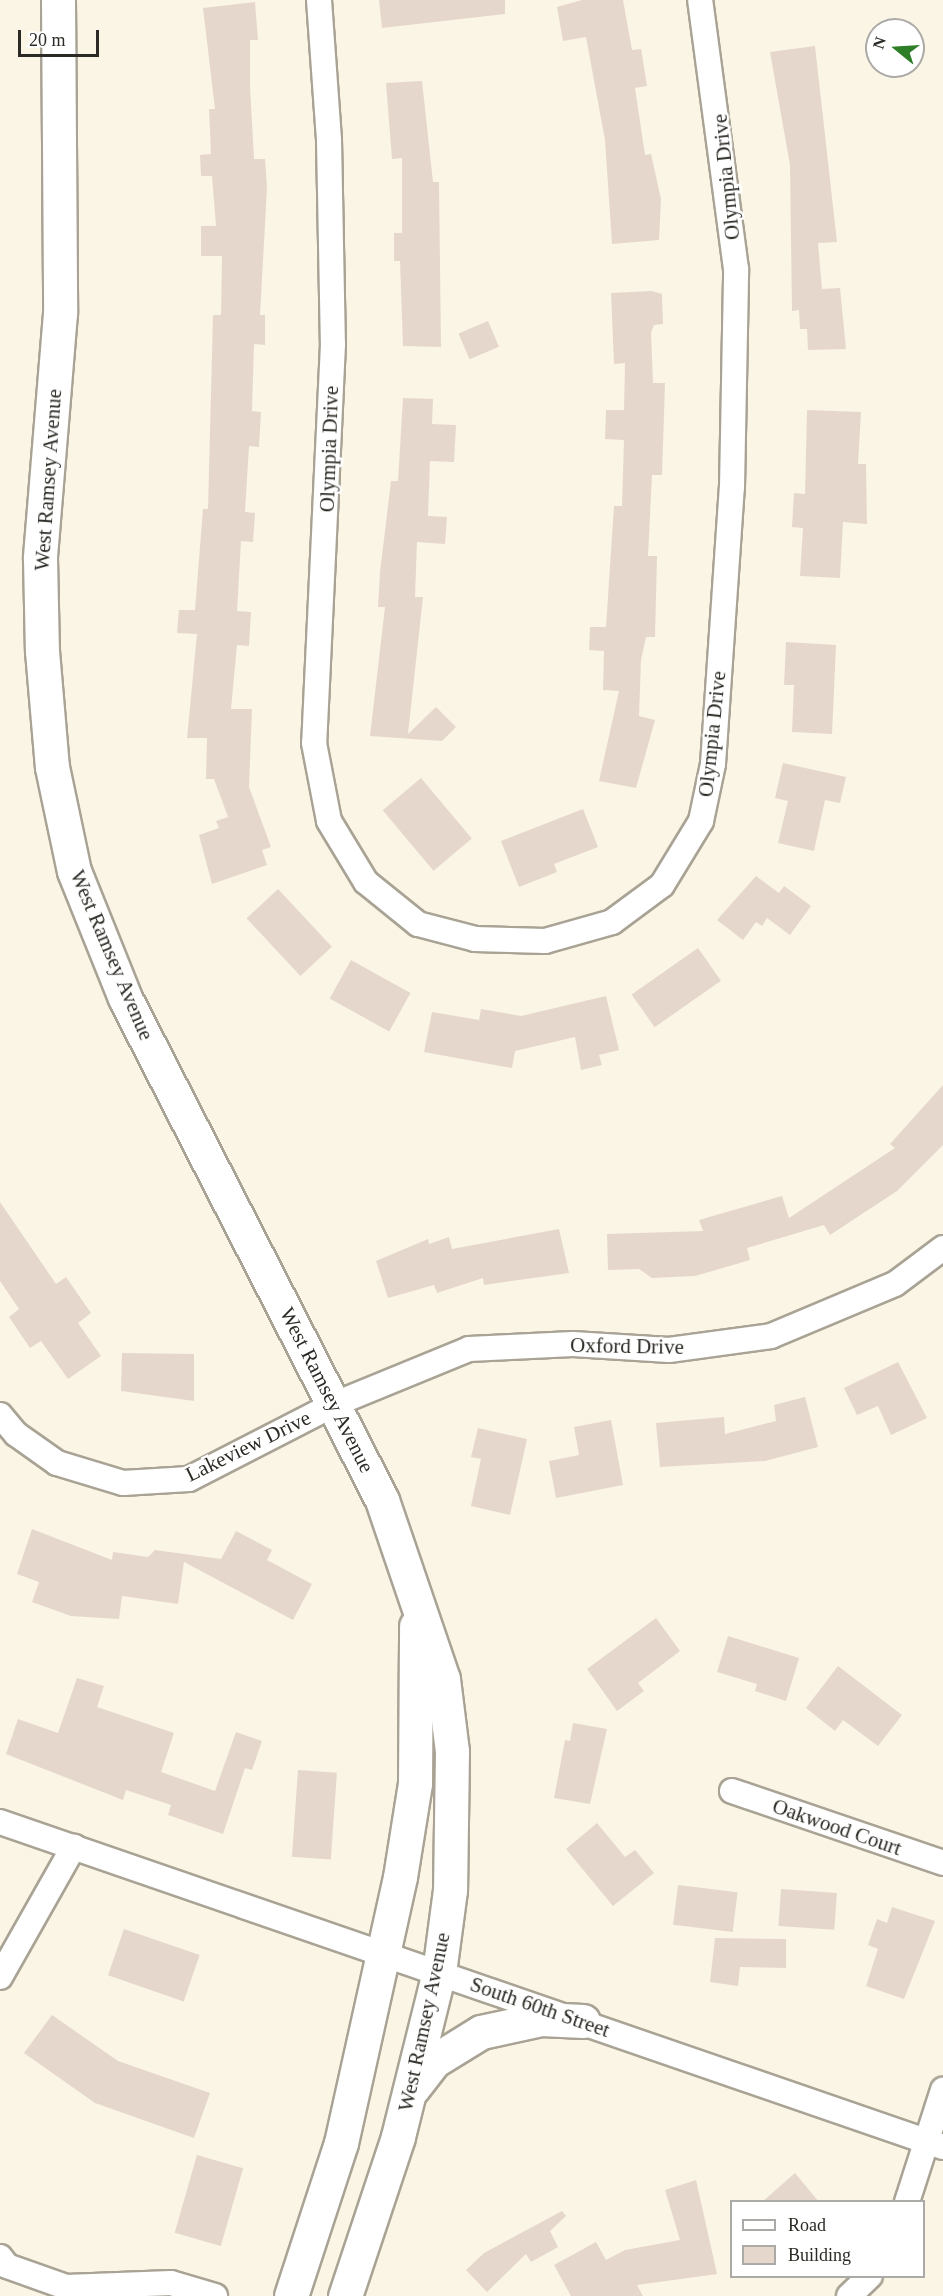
<!DOCTYPE html>
<style>
body{margin:0}
#map{position:relative;width:943px;height:2296px;overflow:hidden;background:#fbf5e5;font-family:"Times New Roman",serif}
div>[style]{position:absolute}
.building>*{inset:0;background:#e6d7cd;transform-origin:0 0}
.roads{filter:drop-shadow(2px 0 #a9a395) drop-shadow(-2px 0 #a9a395) drop-shadow(0 2px #a9a395) drop-shadow(0 -2px #a9a395)}
.street>*{height:24px;margin:-12px;padding:0 12px;transform-origin:12px;border-radius:12px;background:#fff}
.secondary>*{height:33px;margin:-16.5px;padding:0 16.5px;transform-origin:16.5px;border-radius:16.5px;background:#fff}
span{translate:-50% -50%;white-space:nowrap;text-align:center;line-height:1.15;-webkit-text-stroke:5px #fff;paint-order:stroke}
.street-label{font-size:21px;color:#2c2a24}
.legend{position:absolute;left:730px;top:2200px;width:195px;height:78px;box-sizing:border-box;background:#fff;border:2px solid #abaaa7;margin:0;padding:8px 10px;list-style:none;font-size:18px;color:#2c2a24}
.legend li{display:flex;align-items:center;gap:12px;height:30px}
.legend b{width:30px;border:2px solid #abaaa7}
.north{position:absolute;left:865px;top:18px;width:60px;height:60px;box-sizing:border-box;background:#fff;border:2px solid #abaaa7;border-radius:50%;rotate:288deg;font-size:16px;font-weight:700;line-height:24px;text-align:center;color:#2c2a24}
.north::after{content:'';display:block;margin:auto;width:21px;height:27px;background:#2e7e28;clip-path:polygon(50% 0,100% 100%,50% 72%,0 100%)}
.scale{position:absolute;left:18px;top:30px;width:81px;height:27px;box-sizing:border-box;border:3px solid #2c2a24;border-top:0;padding-left:8px;font-size:18px;line-height:21px;white-space:nowrap;color:#2c2a24;-webkit-text-stroke:4px #fff;paint-order:stroke}
</style>
<div id="map">
<div class="building">
<i style="clip-path:polygon(379px 0,505px 0,505px 14px,382px 28px)"></i>
<i style="clip-path:polygon(582px 0,623px 0,632px 50px,641px 49px,647px 86px,635px 88px,645px 155px,651px 154px,661px 199px,659px 240px,612px 244px,605px 140px,586px 37px,563px 41px,557px 7px)"></i>
<i style="clip-path:polygon(255px 2px,258px 40px,250px 40px,250px 86px,254px 159px,265px 159px,267px 188px,260px 315px,265px 315px,265px 345px,254px 344px,252px 411px,261px 412px,259px 447px,249px 446px,245px 512px,255px 513px,253px 542px,241px 541px,237px 611px,251px 612px,249px 646px,237px 645px,231px 709px,252px 709px,249px 787px,271px 847px,262px 850px,267px 865px,212px 884px,199px 835px,219px 828px,216px 821px,228px 817px,214px 779px,206px 779px,207px 738px,187px 738px,197px 634px,177px 633px,179px 610px,195px 610px,203px 509px,208px 509px,213px 315px,221px 315px,222px 256px,201px 256px,201px 226px,216px 226px,212px 176px,201px 176px,200px 155px,211px 154px,209px 109px,215px 109px,203px 8px)"></i>
<i style="clip-path:polygon(815px 46px,837px 242px,818px 243px,822px 289px,840px 288px,846px 349px,808px 350px,807px 329px,800px 329px,799px 310px,792px 311px,790px 165px,770px 52px)"></i>
<i style="clip-path:polygon(422px 81px,433px 182px,439px 182px,441px 347px,403px 346px,400px 261px,394px 261px,394px 233px,402px 233px,402px 158px,392px 159px,386px 83px)"></i>
<i style="clip-path:polygon(652px 291px,662px 294px,663px 324px,654px 325px,651px 333px,653px 383px,665px 383px,664px 415px,662px 475px,652px 475px,648px 556px,657px 556px,655px 637px,646px 637px,641px 660px,639px 716px,655px 720px,636px 788px,599px 781px,619px 691px,603px 690px,604px 651px,589px 650px,590px 627px,606px 627px,614px 506px,622px 506px,624px 440px,605px 439px,606px 410px,624px 410px,625px 363px,614px 364px,611px 293px)"></i>
<i style="left:488px;top:321px;width:28px;height:32px;rotate:67deg"></i>
<i style="clip-path:polygon(403px 398px,433px 399px,432px 424px,456px 425px,454px 462px,430px 461px,428px 516px,447px 517px,445px 544px,417px 542px,415px 597px,423px 597px,408px 734px,436px 707px,456px 727px,442px 741px,370px 736px,385px 607px,378px 607px,380px 572px,391px 481px,398px 481px)"></i>
<i style="clip-path:polygon(807px 410px,861px 412px,858px 464px,866px 464px,867px 524px,843px 522px,840px 578px,800px 576px,803px 528px,792px 527px,794px 493px,805px 494px)"></i>
<i style="clip-path:polygon(786px 642px,836px 645px,832px 734px,792px 732px,794px 685px,784px 685px)"></i>
<i style="clip-path:polygon(783px 763px,846px 777px,840px 803px,825px 800px,814px 851px,778px 843px,788px 801px,775px 798px)"></i>
<i style="left:421px;top:778px;width:79px;height:50px;rotate:50deg"></i>
<i style="clip-path:polygon(583px 809px,598px 847px,554px 864px,557px 872px,519px 887px,501px 841px)"></i>
<i style="clip-path:polygon(756px 876px,779px 893px,784px 886px,811px 906px,790px 935px,767px 918px,762px 926px,756px 922px,743px 940px,717px 920px)"></i>
<i style="left:278px;top:889px;width:79px;height:43px;rotate:47deg"></i>
<i style="left:698px;top:948px;width:40px;height:81px;rotate:55deg"></i>
<i style="left:351px;top:960px;width:68px;height:44px;rotate:29deg"></i>
<i style="clip-path:polygon(606px 996px,619px 1050px,599px 1055px,602px 1065px,581px 1070px,575px 1037px,515px 1051px,512px 1068px,424px 1052px,432px 1012px,479px 1020px,481px 1009px,521px 1016px)"></i>
<i style="clip-path:polygon(943px 1085px,943px 1145px,897px 1191px,830px 1235px,824px 1225px,747px 1248px,750px 1260px,695px 1276px,652px 1278px,639px 1269px,608px 1270px,607px 1234px,703px 1231px,699px 1220px,782px 1196px,789px 1218px,895px 1148px,890px 1144px)"></i>
<i style="clip-path:polygon(0 1202px,56px 1284px,66px 1277px,91px 1313px,78px 1323px,101px 1356px,68px 1379px,41px 1341px,30px 1348px,9px 1317px,19px 1309px,0 1281px)"></i>
<i style="clip-path:polygon(559px 1229px,569px 1273px,484px 1285px,483px 1278px,437px 1293px,434px 1285px,388px 1298px,376px 1261px,428px 1239px,429px 1244px,449px 1237px,452px 1249px)"></i>
<i style="clip-path:polygon(122px 1353px,194px 1354px,194px 1401px,121px 1391px)"></i>
<i style="clip-path:polygon(898px 1362px,927px 1418px,891px 1435px,878px 1406px,857px 1415px,844px 1388px)"></i>
<i style="clip-path:polygon(805px 1397px,818px 1447px,765px 1461px,660px 1467px,656px 1423px,724px 1417px,725px 1434px,776px 1421px,774px 1405px)"></i>
<i style="clip-path:polygon(611px 1420px,623px 1485px,556px 1498px,549px 1461px,579px 1455px,574px 1427px)"></i>
<i style="clip-path:polygon(478px 1428px,527px 1439px,510px 1515px,471px 1506px,481px 1459px,471px 1457px)"></i>
<i style="clip-path:polygon(32px 1529px,112px 1560px,113px 1552px,148px 1557px,155px 1550px,221px 1559px,236px 1531px,272px 1550px,267px 1560px,312px 1584px,293px 1620px,184px 1562px,178px 1604px,122px 1596px,119px 1619px,71px 1616px,32px 1602px,39px 1582px,17px 1574px)"></i>
<i style="clip-path:polygon(656px 1618px,680px 1651px,638px 1683px,644px 1691px,617px 1711px,587px 1669px)"></i>
<i style="clip-path:polygon(728px 1636px,799px 1658px,786px 1701px,755px 1691px,757px 1684px,717px 1672px)"></i>
<i style="clip-path:polygon(838px 1666px,902px 1715px,878px 1746px,843px 1720px,835px 1731px,806px 1708px)"></i>
<i style="clip-path:polygon(77px 1678px,104px 1686px,97px 1707px,174px 1733px,161px 1772px,215px 1791px,236px 1732px,262px 1741px,252px 1770px,245px 1768px,223px 1834px,168px 1815px,171px 1805px,126px 1790px,123px 1800px,6px 1754px,18px 1719px,58px 1733px)"></i>
<i style="clip-path:polygon(573px 1723px,607px 1729px,590px 1804px,554px 1798px,565px 1740px,570px 1741px)"></i>
<i style="left:298px;top:1770px;width:39px;height:87px;rotate:4deg"></i>
<i style="clip-path:polygon(597px 1823px,625px 1857px,635px 1850px,654px 1873px,613px 1906px,566px 1849px)"></i>
<i style="left:678px;top:1885px;width:60px;height:40px;rotate:7deg"></i>
<i style="left:781px;top:1889px;width:56px;height:37px;rotate:4deg"></i>
<i style="clip-path:polygon(892px 1907px,935px 1921px,904px 1999px,866px 1986px,878px 1949px,868px 1945px,877px 1919px,887px 1923px)"></i>
<i style="left:124px;top:1929px;width:80px;height:49px;rotate:19deg"></i>
<i style="clip-path:polygon(715px 1938px,786px 1939px,786px 1968px,740px 1967px,738px 1986px,710px 1982px)"></i>
<i style="clip-path:polygon(52px 2015px,118px 2061px,210px 2093px,194px 2138px,95px 2103px,24px 2053px)"></i>
<i style="left:197px;top:2155px;width:48px;height:81px;rotate:16deg"></i>
<i style="clip-path:polygon(795px 2173px,819px 2202px,762px 2202px)"></i>
<i style="clip-path:polygon(696px 2180px,717px 2274px,637px 2285px,643px 2296px,571px 2296px,554px 2265px,596px 2242px,606px 2260px,625px 2250px,680px 2240px,665px 2190px)"></i>
<i style="clip-path:polygon(562px 2211px,566px 2216px,550px 2231px,558px 2247px,531px 2262px,526px 2254px,487px 2292px,466px 2270px,484px 2253px)"></i>
</div>
<div class="roads">
<div class="street">
<i style="left:319px;top:0;width:140px;rotate:85.9deg"></i>
<i style="left:329px;top:140px;width:204px;rotate:88.9deg"></i>
<i style="left:333px;top:344px;width:399px;rotate:92.7deg"></i>
<i style="left:314px;top:743px;width:79px;rotate:79.1deg"></i>
<i style="left:329px;top:821px;width:71px;rotate:58.8deg"></i>
<i style="left:366px;top:882px;width:67px;rotate:38.9deg"></i>
<i style="left:418px;top:924px;width:59px;rotate:14.7deg"></i>
<i style="left:475px;top:939px;width:70px;rotate:1.6deg"></i>
<i style="left:545px;top:941px;width:70px;rotate:-15.8deg"></i>
<i style="left:612px;top:922px;width:62px;rotate:-36.5deg"></i>
<i style="left:662px;top:885px;width:75px;rotate:-58.6deg"></i>
<i style="left:701px;top:821px;width:58px;rotate:-78.1deg"></i>
<i style="left:713px;top:764px;width:278px;rotate:-86.1deg"></i>
<i style="left:732px;top:487px;width:218px;rotate:-88.9deg"></i>
<i style="left:736px;top:269px;width:271px;rotate:-97.6deg"></i>
<i style="left:0;top:1415px;width:25px;rotate:50deg"></i>
<i style="left:16px;top:1434px;width:50px;rotate:35.3deg"></i>
<i style="left:57px;top:1463px;width:69px;rotate:16.9deg"></i>
<i style="left:123px;top:1483px;width:66px;rotate:-3.5deg"></i>
<i style="left:189px;top:1479px;width:164px;rotate:-27.2deg"></i>
<i style="left:335px;top:1404px;width:145px;rotate:-22.3deg"></i>
<i style="left:469px;top:1349px;width:104px;rotate:-2.8deg"></i>
<i style="left:573px;top:1344px;width:96px;rotate:3.6deg"></i>
<i style="left:669px;top:1350px;width:103px;rotate:-7.8deg"></i>
<i style="left:771px;top:1336px;width:134px;rotate:-22.8deg"></i>
<i style="left:895px;top:1284px;width:60px;rotate:-36.9deg"></i>
<i style="left:732px;top:1791px;width:223px;rotate:18.8deg"></i>
<i style="left:0;top:1822px;width:997px;rotate:19.02deg"></i>
<i style="left:0;top:1977px;width:150px;rotate:-60.5deg"></i>
<i style="left:907px;top:2202px;width:118px;rotate:-72.2deg"></i>
<i style="left:0;top:2257px;width:11px;rotate:52deg"></i>
<i style="left:7px;top:2266px;width:63px;rotate:19.6deg"></i>
<i style="left:66px;top:2287px;width:105px;rotate:-2.2deg"></i>
<i style="left:171px;top:2283px;width:46px;rotate:16.5deg"></i>
<i style="left:849px;top:2296px;width:29px;rotate:-44deg"></i>
</div>
<div class="secondary">
<i style="left:58px;top:0;width:313px;rotate:89.6deg"></i>
<i style="left:60px;top:313px;width:246px;rotate:94.7deg"></i>
<i style="left:40px;top:558px;width:93px;rotate:88.8deg"></i>
<i style="left:42px;top:651px;width:116px;rotate:85.1deg"></i>
<i style="left:52px;top:767px;width:106px;rotate:78.1deg"></i>
<i style="left:74px;top:871px;width:137px;rotate:68.1deg"></i>
<i style="left:125px;top:998px;width:564px;rotate:62.89deg"></i>
<i style="left:382px;top:1500px;width:189px;rotate:71.2deg"></i>
<i style="left:443px;top:1679px;width:73px;rotate:82.9deg"></i>
<i style="left:452px;top:1751px;width:139px;rotate:90.8deg"></i>
<i style="left:450px;top:1890px;width:83px;rotate:97.6deg"></i>
<i style="left:439px;top:1972px;width:170px;rotate:104deg"></i>
<i style="left:398px;top:2137px;width:168px;rotate:108.4deg"></i>
<i style="left:413px;top:2088px;width:34px;rotate:-52deg"></i>
<i style="left:434px;top:2061px;width:55px;rotate:-31.7deg"></i>
<i style="left:481px;top:2032px;width:61px;rotate:-12.2deg"></i>
<i style="left:541px;top:2019px;width:42px;rotate:2.7deg"></i>
<i style="left:291px;top:2296px;width:161px;rotate:-71.9deg"></i>
<i style="left:341px;top:2143px;width:272px;rotate:-77.5deg"></i>
<i style="left:400px;top:1877px;width:95px;rotate:-80.9deg"></i>
<i style="left:415px;top:1783px;width:157px;rotate:-89.6deg"></i>
</div>
</div>
<div class="street-label">
<span style="left:726px;top:177px;rotate:-96deg">Olympia Drive</span>
<span style="left:329px;top:449px;rotate:-88deg">Olympia Drive</span>
<span style="left:48px;top:480px;rotate:-86deg">West Ramsey Avenue</span>
<span style="left:712px;top:734px;rotate:-84deg">Olympia Drive</span>
<span style="left:112px;top:955px;rotate:67deg">West Ramsey Avenue</span>
<span style="left:627px;top:1346px;rotate:1deg">Oxford Drive</span>
<span style="left:327px;top:1390px;rotate:63deg">West Ramsey Avenue</span>
<span style="left:248px;top:1446px;rotate:-26deg">Lakeview Drive</span>
<span style="left:837px;top:1827px;rotate:19deg">Oakwood Court</span>
<span style="left:540px;top:2007px;rotate:19deg">South 60th Street</span>
<span style="left:424px;top:2022px;rotate:-78deg">West Ramsey Avenue</span>
</div>
<ul class="legend">
<li><b style="height:8px;background:#fff"></b>Road</li>
<li><b style="height:16px;background:#e6d7cd"></b>Building</li>
</ul>
<div class="north">N</div>
<div class="scale">20 m</div>
</div>
